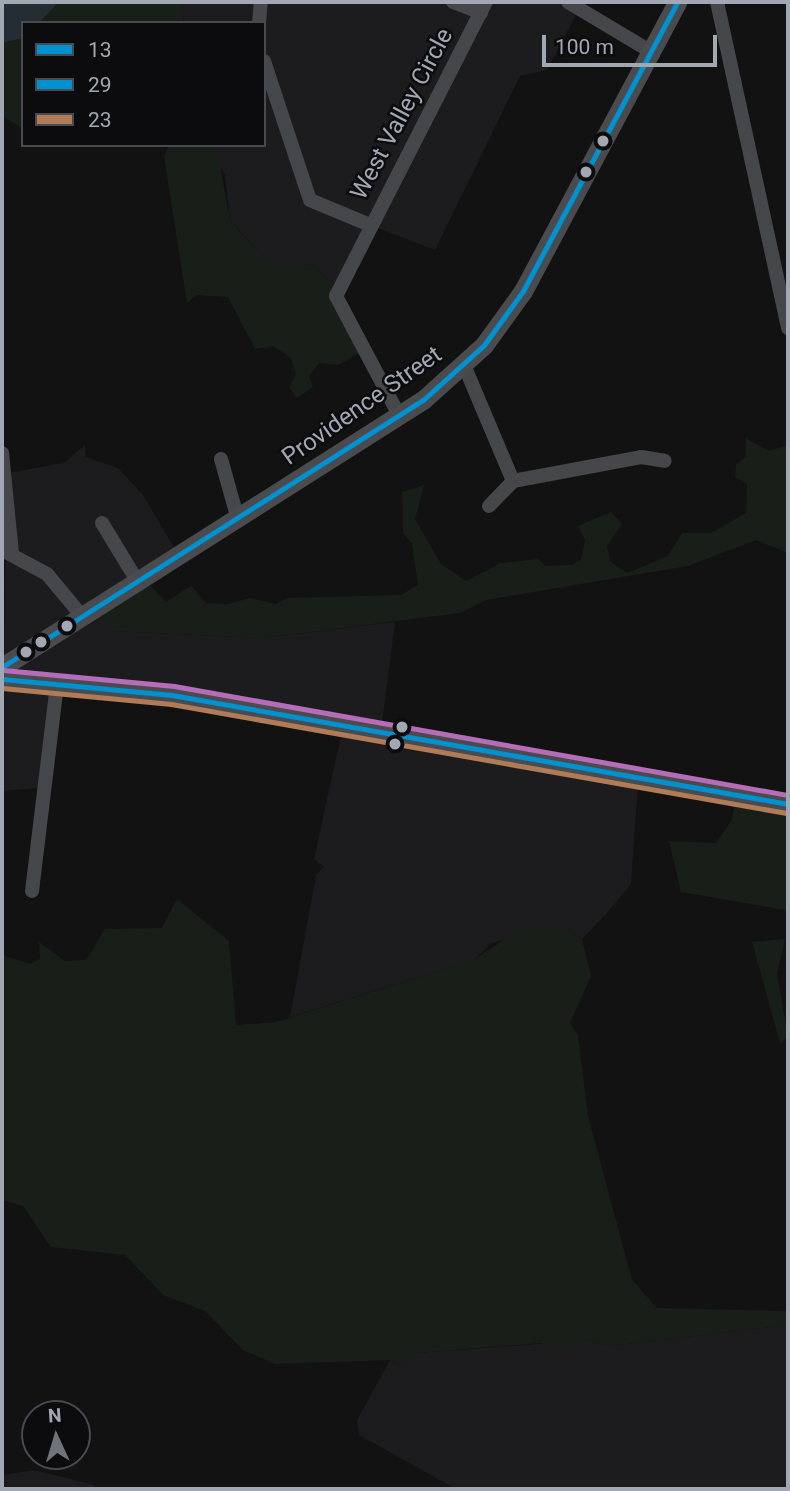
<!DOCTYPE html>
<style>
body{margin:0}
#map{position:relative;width:790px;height:1491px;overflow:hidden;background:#121212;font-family:Roboto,sans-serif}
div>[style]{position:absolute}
.built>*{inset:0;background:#1c1c1e}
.green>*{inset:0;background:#181f19}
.water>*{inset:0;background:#252d34}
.minor>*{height:14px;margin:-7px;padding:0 7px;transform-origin:7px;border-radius:7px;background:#46474b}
.secondary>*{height:19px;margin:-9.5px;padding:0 9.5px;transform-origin:9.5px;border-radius:9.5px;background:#4a4b4f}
.bus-1>*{height:5px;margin:-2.5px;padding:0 2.5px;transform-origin:2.5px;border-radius:2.5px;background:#0092d0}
.bus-2>*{height:5px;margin:-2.5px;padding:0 2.5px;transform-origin:2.5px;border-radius:2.5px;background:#0092d0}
.bus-3>*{height:5px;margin:-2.5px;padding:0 2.5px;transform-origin:2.5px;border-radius:2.5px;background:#b07c57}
.bus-4>*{height:5px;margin:-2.5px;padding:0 2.5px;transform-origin:2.5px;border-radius:2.5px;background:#b56db9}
.dots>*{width:19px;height:19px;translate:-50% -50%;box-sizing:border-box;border:4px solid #0c0c0e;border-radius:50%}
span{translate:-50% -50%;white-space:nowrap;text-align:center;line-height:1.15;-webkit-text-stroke:5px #0c0c0e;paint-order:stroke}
.street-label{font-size:24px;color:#a1a8b4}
.frame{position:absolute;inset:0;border:4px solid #a1a8b4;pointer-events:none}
.legend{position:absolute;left:21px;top:21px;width:245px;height:126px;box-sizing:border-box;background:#0c0c0e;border:2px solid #484a50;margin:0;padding:9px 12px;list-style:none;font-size:21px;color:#a1a8b4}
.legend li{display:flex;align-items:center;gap:14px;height:35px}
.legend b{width:35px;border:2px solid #484a50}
.north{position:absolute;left:21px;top:1400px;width:70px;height:70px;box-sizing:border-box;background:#0c0c0e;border:2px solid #484a50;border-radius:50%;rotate:356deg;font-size:19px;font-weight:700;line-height:28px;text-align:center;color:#a1a8b4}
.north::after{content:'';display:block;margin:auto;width:24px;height:32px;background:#6f747b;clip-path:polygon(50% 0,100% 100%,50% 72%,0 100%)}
.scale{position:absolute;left:542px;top:35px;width:175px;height:32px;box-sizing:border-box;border:4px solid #a1a8b4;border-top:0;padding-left:9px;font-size:21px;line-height:24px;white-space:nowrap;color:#a1a8b4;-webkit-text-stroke:5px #0c0c0e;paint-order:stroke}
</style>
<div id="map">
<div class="built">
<i style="clip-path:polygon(182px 2px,569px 2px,578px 11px,547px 70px,520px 76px,435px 250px,370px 225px,338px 288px,310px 264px,274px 269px,230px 220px,225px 175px,214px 157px,216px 145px,264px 145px,264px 23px,184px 23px)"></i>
<i style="clip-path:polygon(85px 445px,85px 457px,118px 468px,143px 495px,178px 554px,145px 575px,112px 631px,262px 638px,395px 622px,381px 731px,638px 783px,631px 884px,607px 913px,582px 939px,564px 927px,491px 943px,474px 960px,290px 1017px,316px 875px,324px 867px,314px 859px,343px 727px,60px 686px,39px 788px,2px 791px,7px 473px,64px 463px)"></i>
<i style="clip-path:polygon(788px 1325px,788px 1489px,456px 1489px,359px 1435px,357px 1420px,390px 1360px,401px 1366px,416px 1353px,590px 1340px,609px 1346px)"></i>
<i style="clip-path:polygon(34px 1470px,91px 1484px,99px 1489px,2px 1489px,2px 1475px)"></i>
</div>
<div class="green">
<i style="clip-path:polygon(59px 2px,182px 2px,184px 23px,39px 23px)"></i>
<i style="clip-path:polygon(23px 38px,23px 129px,2px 116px,2px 43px)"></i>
<i style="clip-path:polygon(169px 145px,216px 145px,230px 220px,240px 232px,274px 268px,310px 264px,338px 288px,361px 352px,338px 365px,319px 363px,309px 376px,313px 387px,297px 398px,289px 387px,296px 374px,291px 358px,273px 346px,255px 349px,228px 297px,197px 295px,187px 303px,164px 156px)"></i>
<i style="clip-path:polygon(746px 438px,769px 451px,788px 445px,788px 553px,756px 540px,688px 566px,486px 600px,460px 613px,262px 638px,112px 631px,96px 608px,144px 579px,166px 602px,191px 586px,206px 603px,228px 604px,250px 598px,276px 604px,287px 598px,401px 595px,418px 585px,412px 544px,403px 533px,402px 492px,424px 485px,415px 519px,441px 564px,466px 581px,501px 563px,538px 559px,546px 566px,572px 565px,582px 558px,585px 540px,578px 526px,611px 512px,622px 524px,607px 546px,610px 561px,627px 573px,668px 556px,682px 533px,711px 533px,746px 513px,747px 484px,735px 477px,736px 465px,746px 456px)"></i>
<i style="clip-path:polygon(735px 798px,788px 807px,786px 910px,681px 892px,669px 841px,716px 843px,732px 820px)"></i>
<i style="clip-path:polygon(177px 899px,229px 941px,236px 1025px,276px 1022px,473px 960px,521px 929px,564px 927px,582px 939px,591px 976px,570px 1023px,578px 1035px,588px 1116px,632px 1280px,657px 1308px,788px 1311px,788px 1325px,609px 1346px,590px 1340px,562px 1349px,541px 1343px,417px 1353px,401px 1366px,391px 1360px,275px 1364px,243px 1350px,205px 1311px,163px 1295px,125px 1255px,51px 1247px,23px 1206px,2px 1200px,2px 955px,30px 964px,40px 959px,39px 942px,65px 961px,86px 960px,105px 929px,162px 928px)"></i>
<i style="clip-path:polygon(785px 939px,777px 973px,788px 1037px,780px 1043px,752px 942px)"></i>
</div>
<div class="water">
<i style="clip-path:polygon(2px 2px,59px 2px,39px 23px,23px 23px,23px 38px,2px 43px)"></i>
</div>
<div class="minor">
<i style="left:453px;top:2px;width:30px;rotate:21deg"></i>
<i style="left:568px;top:2px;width:96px;rotate:30.9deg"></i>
<i style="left:717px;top:2px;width:334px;rotate:77.7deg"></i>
<i style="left:259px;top:23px;width:21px;rotate:-85deg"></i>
<i style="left:264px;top:61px;width:146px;rotate:71.7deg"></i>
<i style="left:310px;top:200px;width:65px;rotate:22.6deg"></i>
<i style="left:464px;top:365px;width:126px;rotate:67.1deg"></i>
<i style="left:399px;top:415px;width:135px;rotate:-117.9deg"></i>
<i style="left:336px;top:296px;width:330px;rotate:-63deg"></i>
<i style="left:2px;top:453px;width:101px;rotate:84.3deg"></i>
<i style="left:221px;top:459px;width:59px;rotate:74.3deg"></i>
<i style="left:513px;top:481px;width:130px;rotate:-10.6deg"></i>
<i style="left:641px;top:457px;width:24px;rotate:9deg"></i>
<i style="left:489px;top:506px;width:35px;rotate:-46deg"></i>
<i style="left:102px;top:523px;width:66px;rotate:58.7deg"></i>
<i style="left:2px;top:550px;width:51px;rotate:28.1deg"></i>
<i style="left:47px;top:574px;width:53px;rotate:50.3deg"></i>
<i style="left:32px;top:891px;width:209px;rotate:-83.1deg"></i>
</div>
<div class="secondary">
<i style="left:2px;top:667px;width:499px;rotate:-32.4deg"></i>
<i style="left:423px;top:400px;width:82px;rotate:-42deg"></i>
<i style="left:484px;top:345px;width:67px;rotate:-54.2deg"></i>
<i style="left:523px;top:291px;width:327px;rotate:-61.9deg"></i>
<i style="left:2px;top:679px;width:171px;rotate:5.4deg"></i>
<i style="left:172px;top:695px;width:626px;rotate:10.03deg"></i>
</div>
<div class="bus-1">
<i style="left:2px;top:667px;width:499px;rotate:-32.4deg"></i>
<i style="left:423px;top:400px;width:82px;rotate:-42deg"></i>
<i style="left:484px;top:345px;width:67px;rotate:-54.2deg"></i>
<i style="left:523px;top:291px;width:327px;rotate:-61.9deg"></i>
</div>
<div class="bus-2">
<i style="left:2px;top:679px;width:171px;rotate:5.4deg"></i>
<i style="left:172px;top:695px;width:626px;rotate:10.03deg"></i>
</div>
<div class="bus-3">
<i style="left:2px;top:688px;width:170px;rotate:5.4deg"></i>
<i style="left:171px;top:704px;width:625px;rotate:10.05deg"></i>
</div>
<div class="bus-4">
<i style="left:3px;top:670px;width:172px;rotate:5.3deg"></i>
<i style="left:174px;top:686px;width:624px;rotate:10.07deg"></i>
</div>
<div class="dots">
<i style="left:603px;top:141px;background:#a1a8b4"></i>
<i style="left:586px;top:172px;background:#a1a8b4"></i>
<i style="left:67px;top:626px;background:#a1a8b4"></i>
<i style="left:41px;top:642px;background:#a1a8b4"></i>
<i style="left:26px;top:652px;background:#a1a8b4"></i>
<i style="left:402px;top:727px;background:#a1a8b4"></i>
<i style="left:395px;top:744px;background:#a1a8b4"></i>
</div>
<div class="street-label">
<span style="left:402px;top:114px;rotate:-62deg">West Valley Circle</span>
<span style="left:362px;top:406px;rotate:-35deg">Providence Street</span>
</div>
<div class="frame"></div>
<ul class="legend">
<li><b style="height:9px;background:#0092d0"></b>13</li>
<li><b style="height:9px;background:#0092d0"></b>29</li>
<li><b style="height:9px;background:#b07c57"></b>23</li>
</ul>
<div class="north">N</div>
<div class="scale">100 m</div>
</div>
